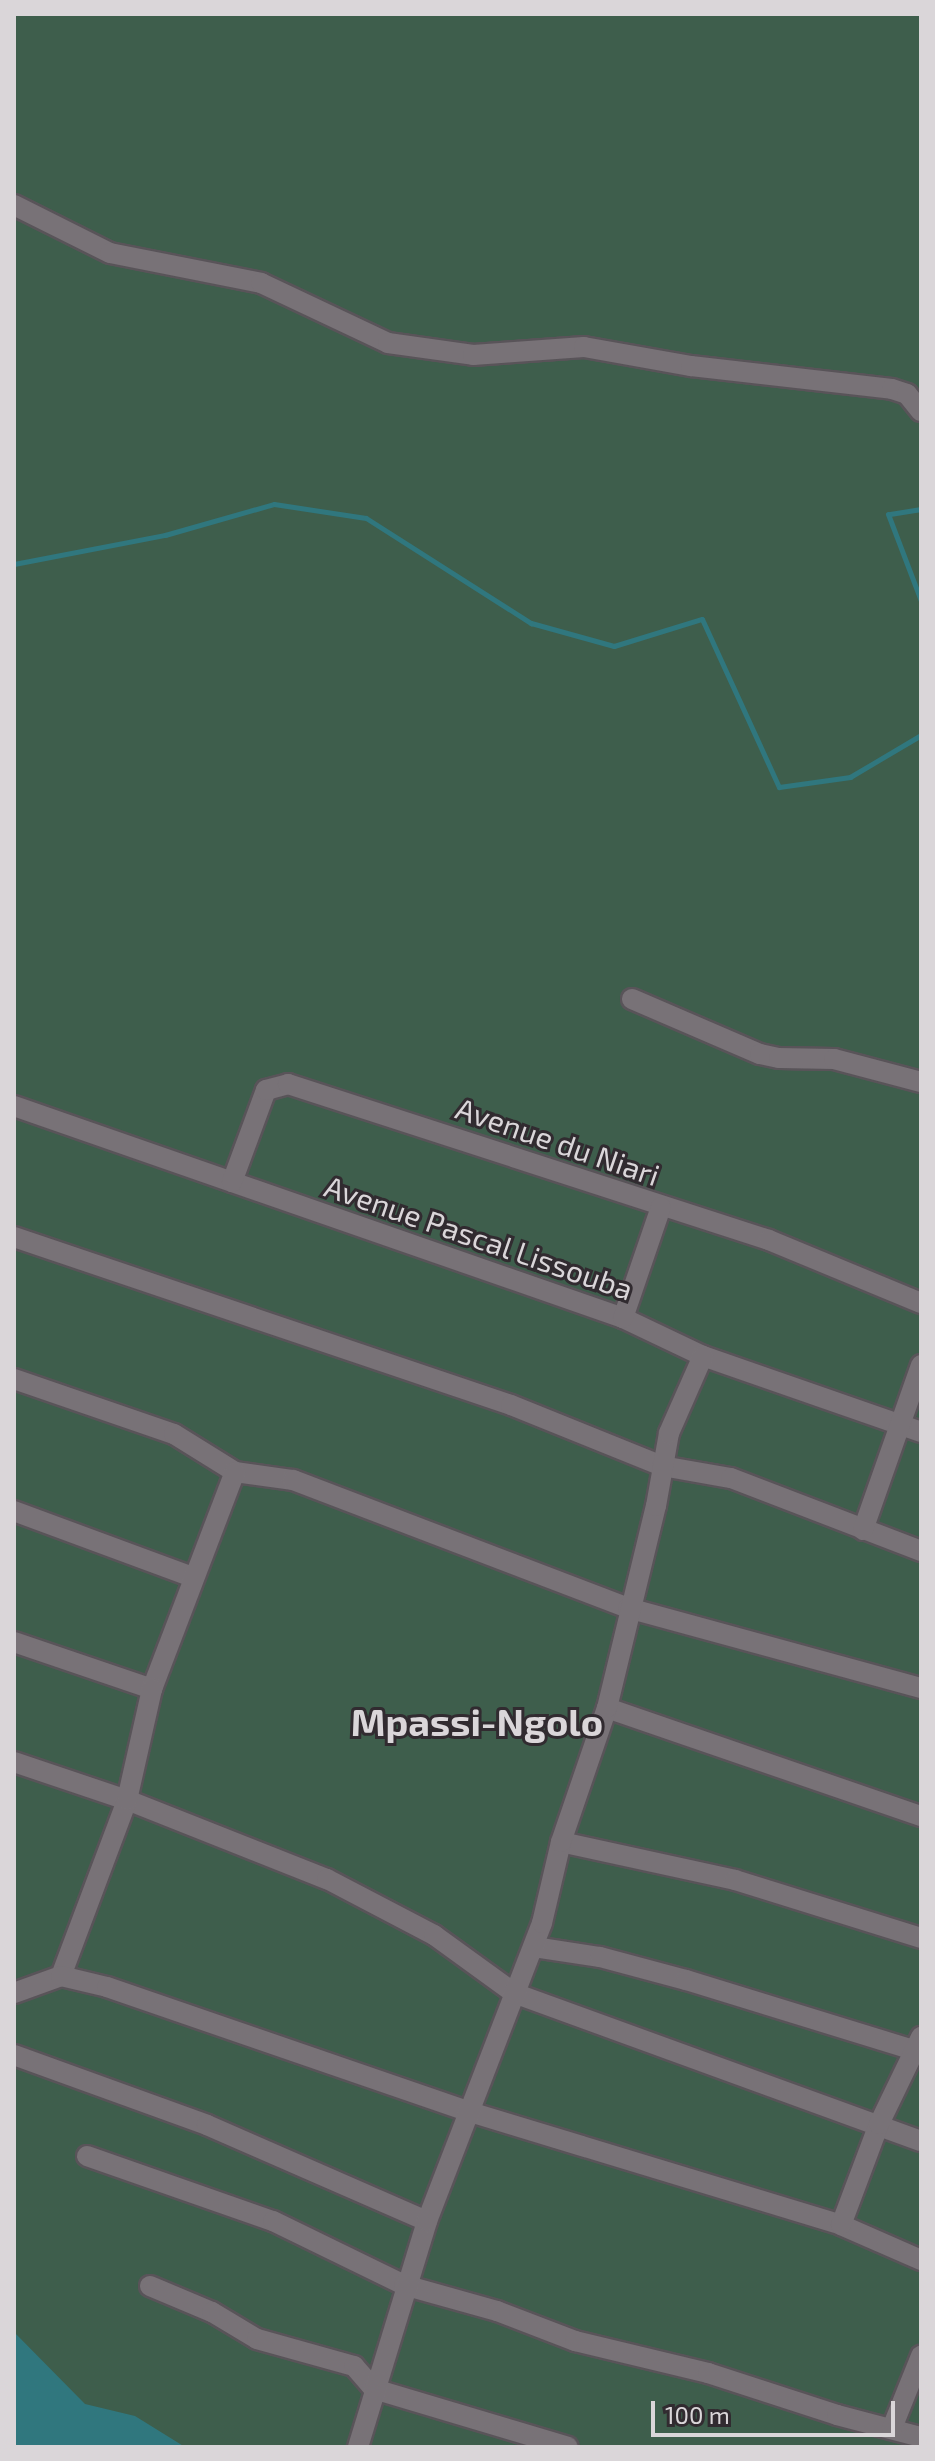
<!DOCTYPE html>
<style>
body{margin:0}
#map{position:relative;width:935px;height:2461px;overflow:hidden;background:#3b363b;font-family:"Exo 2",sans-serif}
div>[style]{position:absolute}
.green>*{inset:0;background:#3e5e4c;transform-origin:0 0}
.water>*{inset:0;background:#30777e}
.stream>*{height:5px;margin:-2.5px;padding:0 2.5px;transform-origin:2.5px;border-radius:2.5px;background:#30777e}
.roads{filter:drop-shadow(2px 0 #595459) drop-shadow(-2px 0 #595459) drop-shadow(0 2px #595459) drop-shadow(0 -2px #595459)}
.minor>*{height:20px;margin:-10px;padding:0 10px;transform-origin:10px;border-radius:10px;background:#787277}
span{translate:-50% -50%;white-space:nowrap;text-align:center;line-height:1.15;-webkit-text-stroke:6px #312b30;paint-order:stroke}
.street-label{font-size:30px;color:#dad6d9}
.district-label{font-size:38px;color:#dad6d9;font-weight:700}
.frame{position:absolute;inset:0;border:16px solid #dad6d9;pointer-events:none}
.scale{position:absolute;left:651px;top:2401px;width:244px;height:36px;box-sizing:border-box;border:4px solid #dad6d9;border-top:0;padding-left:10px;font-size:24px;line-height:28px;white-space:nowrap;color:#dad6d9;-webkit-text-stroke:6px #312b30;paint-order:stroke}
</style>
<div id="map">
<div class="green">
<i style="left:14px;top:14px;width:907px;height:2433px"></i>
</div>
<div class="water">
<i style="clip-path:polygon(14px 2332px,85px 2404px,135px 2416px,185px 2447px,14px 2447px)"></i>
</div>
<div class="stream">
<i style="left:921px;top:509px;width:33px;rotate:171deg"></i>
<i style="left:888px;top:514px;width:93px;rotate:69.2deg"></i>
<i style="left:14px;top:564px;width:154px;rotate:-10.9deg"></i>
<i style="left:165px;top:535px;width:113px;rotate:-15.9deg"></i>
<i style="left:274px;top:504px;width:93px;rotate:8.7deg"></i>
<i style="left:366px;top:518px;width:196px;rotate:32.5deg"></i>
<i style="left:531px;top:623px;width:86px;rotate:15.5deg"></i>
<i style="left:614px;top:646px;width:92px;rotate:-17.1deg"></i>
<i style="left:702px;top:619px;width:185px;rotate:65.4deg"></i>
<i style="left:779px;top:787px;width:72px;rotate:-8deg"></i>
<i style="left:850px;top:777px;width:82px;rotate:-30.6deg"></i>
</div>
<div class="roads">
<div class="minor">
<i style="left:14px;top:205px;width:107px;rotate:26.6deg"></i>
<i style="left:110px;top:253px;width:154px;rotate:11.2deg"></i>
<i style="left:261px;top:283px;width:140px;rotate:25.3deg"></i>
<i style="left:388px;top:343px;width:86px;rotate:8deg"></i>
<i style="left:473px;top:355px;width:111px;rotate:-4.1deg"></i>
<i style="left:584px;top:347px;width:109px;rotate:10.1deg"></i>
<i style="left:691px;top:366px;width:202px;rotate:6.5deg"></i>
<i style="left:892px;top:389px;width:16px;rotate:18deg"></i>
<i style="left:907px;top:394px;width:22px;rotate:51deg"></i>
<i style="left:632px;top:999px;width:139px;rotate:23.3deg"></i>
<i style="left:760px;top:1054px;width:19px;rotate:12deg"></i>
<i style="left:779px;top:1058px;width:55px;rotate:1deg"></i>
<i style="left:834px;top:1059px;width:90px;rotate:14.8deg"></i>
<i style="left:14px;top:1106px;width:645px;rotate:19.19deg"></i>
<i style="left:623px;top:1318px;width:89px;rotate:25.4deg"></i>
<i style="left:703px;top:1356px;width:231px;rotate:19.2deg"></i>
<i style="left:232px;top:1182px;width:98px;rotate:-69.7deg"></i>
<i style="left:266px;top:1090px;width:23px;rotate:-15deg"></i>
<i style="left:288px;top:1084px;width:506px;rotate:17.97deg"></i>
<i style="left:769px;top:1240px;width:165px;rotate:22.5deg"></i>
<i style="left:14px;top:1237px;width:525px;rotate:18.68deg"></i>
<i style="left:511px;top:1405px;width:163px;rotate:22deg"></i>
<i style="left:662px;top:1466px;width:70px;rotate:9.9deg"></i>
<i style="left:731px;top:1478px;width:204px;rotate:21deg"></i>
<i style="left:623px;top:1318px;width:117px;rotate:-71.1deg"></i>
<i style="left:14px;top:1379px;width:169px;rotate:19deg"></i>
<i style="left:174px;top:1434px;width:72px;rotate:31.9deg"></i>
<i style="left:235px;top:1472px;width:59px;rotate:7.9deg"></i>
<i style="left:293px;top:1480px;width:359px;rotate:20.9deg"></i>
<i style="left:628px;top:1608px;width:304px;rotate:15.3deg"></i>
<i style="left:14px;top:1511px;width:190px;rotate:20.3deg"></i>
<i style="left:863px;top:1530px;width:175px;rotate:-70.6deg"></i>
<i style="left:14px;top:1642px;width:146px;rotate:18.8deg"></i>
<i style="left:152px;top:1689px;width:232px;rotate:-69.1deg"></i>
<i style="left:607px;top:1708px;width:332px;rotate:19deg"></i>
<i style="left:14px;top:1762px;width:119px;rotate:18.6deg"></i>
<i style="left:127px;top:1800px;width:215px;rotate:21.6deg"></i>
<i style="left:327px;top:1879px;width:121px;rotate:27.6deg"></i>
<i style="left:434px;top:1935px;width:99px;rotate:35.9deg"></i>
<i style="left:514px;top:1993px;width:433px;rotate:20deg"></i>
<i style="left:561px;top:1842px;width:178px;rotate:12.3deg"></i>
<i style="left:735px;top:1880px;width:195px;rotate:17.3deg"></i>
<i style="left:534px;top:1947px;width:67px;rotate:8.6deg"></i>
<i style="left:600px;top:1957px;width:89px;rotate:15deg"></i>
<i style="left:686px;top:1980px;width:239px;rotate:17.1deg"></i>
<i style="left:61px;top:1976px;width:188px;rotate:-69.4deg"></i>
<i style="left:127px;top:1800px;width:114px;rotate:-77.3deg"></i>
<i style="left:14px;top:1993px;width:50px;rotate:-19.9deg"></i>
<i style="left:61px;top:1976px;width:47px;rotate:13.4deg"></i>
<i style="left:107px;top:1987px;width:384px;rotate:19deg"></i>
<i style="left:470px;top:2112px;width:388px;rotate:16.9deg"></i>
<i style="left:841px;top:2225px;width:87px;rotate:23.6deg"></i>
<i style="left:14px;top:2055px;width:205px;rotate:19.9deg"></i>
<i style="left:207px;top:2125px;width:240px;rotate:23.6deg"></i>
<i style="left:87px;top:2156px;width:197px;rotate:19.3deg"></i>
<i style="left:273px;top:2221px;width:146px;rotate:26deg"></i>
<i style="left:404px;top:2285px;width:97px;rotate:15.6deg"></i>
<i style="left:497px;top:2311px;width:84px;rotate:21deg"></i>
<i style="left:575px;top:2341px;width:137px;rotate:13.5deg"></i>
<i style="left:708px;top:2373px;width:136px;rotate:18deg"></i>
<i style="left:837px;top:2415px;width:87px;rotate:14.7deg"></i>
<i style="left:841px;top:2225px;width:108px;rotate:-69.4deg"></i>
<i style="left:879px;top:2124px;width:97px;rotate:-64.2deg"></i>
<i style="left:150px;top:2286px;width:67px;rotate:22.8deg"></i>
<i style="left:212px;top:2312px;width:52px;rotate:31deg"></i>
<i style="left:257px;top:2339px;width:101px;rotate:15.6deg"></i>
<i style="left:354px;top:2366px;width:30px;rotate:49deg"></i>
<i style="left:374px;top:2389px;width:202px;rotate:16.6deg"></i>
<i style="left:892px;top:2428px;width:78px;rotate:-68.1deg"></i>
<i style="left:358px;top:2447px;width:236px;rotate:-73deg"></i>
<i style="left:427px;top:2221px;width:319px;rotate:-68.9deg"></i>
<i style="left:542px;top:1923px;width:83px;rotate:-76.8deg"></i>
<i style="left:561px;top:1842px;width:142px;rotate:-71.1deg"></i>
<i style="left:607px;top:1708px;width:208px;rotate:-76.4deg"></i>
<i style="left:656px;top:1506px;width:74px;rotate:-79.9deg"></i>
<i style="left:669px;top:1433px;width:84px;rotate:-66.2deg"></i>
</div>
</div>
<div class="street-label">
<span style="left:558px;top:1141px;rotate:19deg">Avenue du Niari</span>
<span style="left:479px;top:1237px;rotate:19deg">Avenue Pascal Lissouba</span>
</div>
<div class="district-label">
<span style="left:477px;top:1722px">Mpassi-Ngolo</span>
</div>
<div class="frame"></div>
<div class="scale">100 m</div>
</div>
